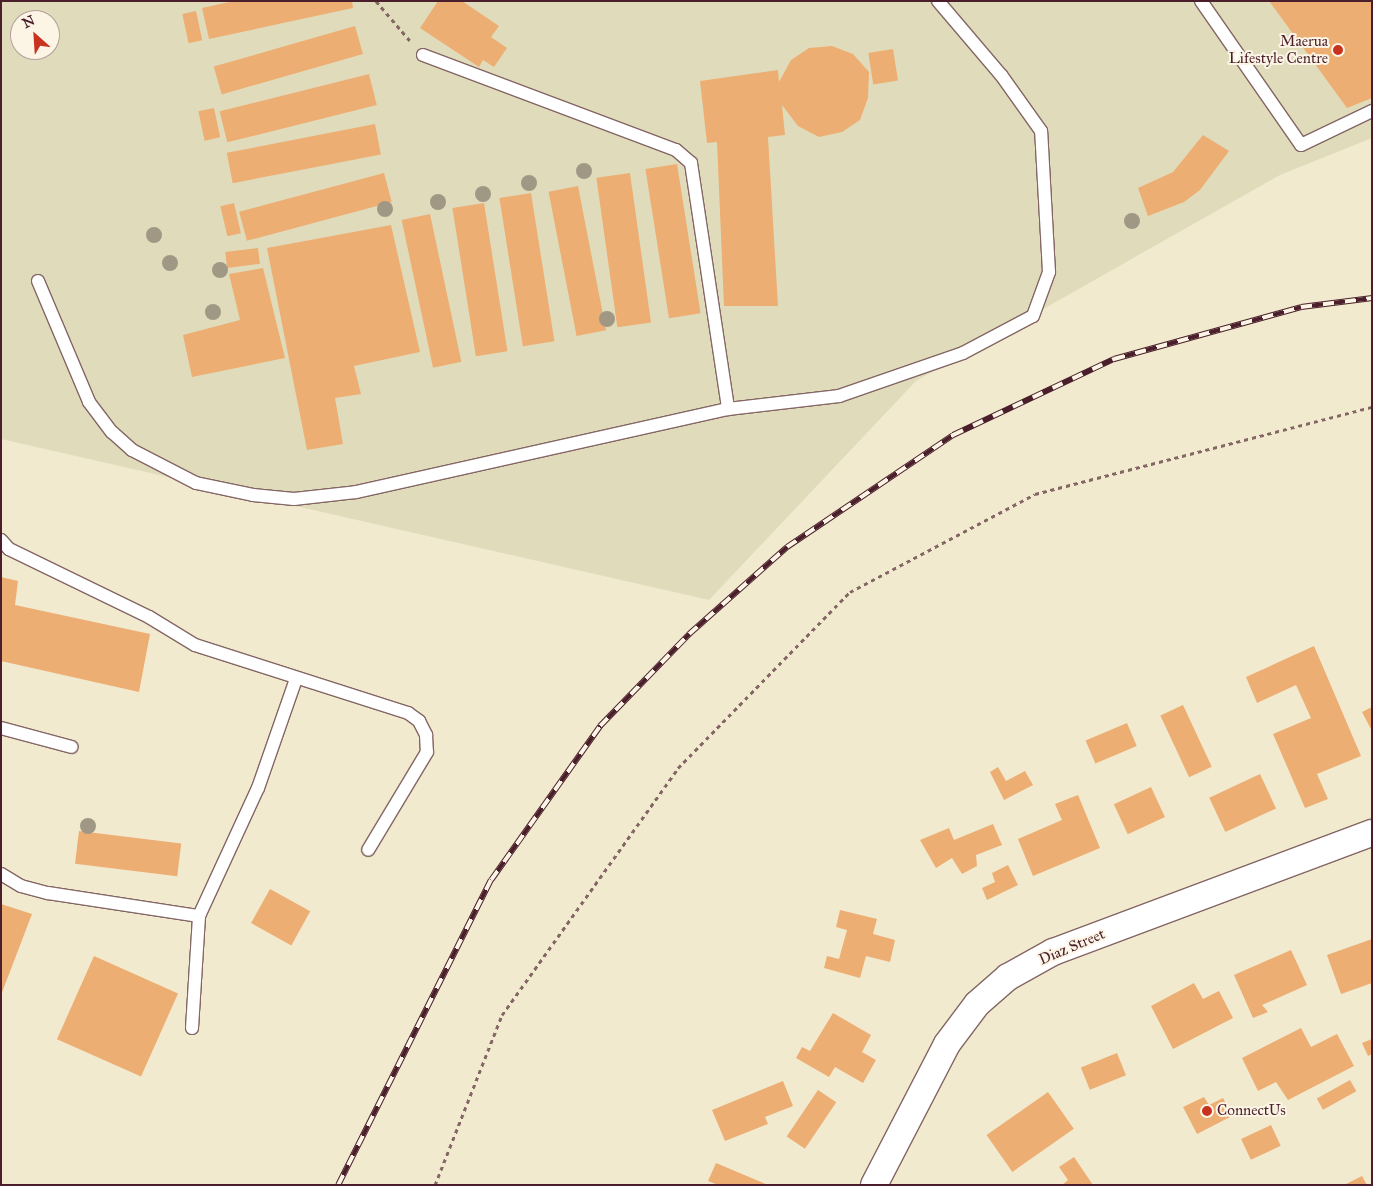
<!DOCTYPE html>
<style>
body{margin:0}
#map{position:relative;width:1373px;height:1186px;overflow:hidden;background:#f1eacf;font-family:"IM FELL Great Primer",serif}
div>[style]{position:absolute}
.built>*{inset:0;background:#e0dcbb}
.building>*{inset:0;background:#edae73;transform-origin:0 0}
.path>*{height:3px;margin-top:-1.5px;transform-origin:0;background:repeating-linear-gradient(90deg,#846664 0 4px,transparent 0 8px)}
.roads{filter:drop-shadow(1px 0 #846664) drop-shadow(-1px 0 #846664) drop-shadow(0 1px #846664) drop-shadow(0 -1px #846664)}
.service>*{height:12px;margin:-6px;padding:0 6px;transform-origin:6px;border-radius:6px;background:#fff}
.minor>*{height:26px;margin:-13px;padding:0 13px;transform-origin:13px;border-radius:13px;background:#fff}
.rail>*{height:5.5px;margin-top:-2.75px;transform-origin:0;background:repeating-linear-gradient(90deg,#fcf5e5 0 11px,#4a1f2b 0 22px);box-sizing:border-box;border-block:1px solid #4a1f2b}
.trees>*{width:16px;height:16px;margin:-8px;border-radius:50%;background:#a09885}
.dots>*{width:14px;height:14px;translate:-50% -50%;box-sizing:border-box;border:2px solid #fcf5e5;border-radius:50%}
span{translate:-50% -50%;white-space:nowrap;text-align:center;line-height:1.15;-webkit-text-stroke:4px #fcf5e5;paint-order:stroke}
.poi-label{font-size:15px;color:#4a1f2b}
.right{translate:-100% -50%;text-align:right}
.left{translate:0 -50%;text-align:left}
.street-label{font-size:15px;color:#4a1f2b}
.frame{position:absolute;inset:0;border:2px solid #4a1f2b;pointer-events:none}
.north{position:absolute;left:10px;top:10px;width:50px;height:50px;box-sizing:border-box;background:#fcf5e5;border:1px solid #b59f9b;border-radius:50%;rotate:334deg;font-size:14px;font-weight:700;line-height:20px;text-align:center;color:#4a1f2b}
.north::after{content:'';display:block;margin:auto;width:18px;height:22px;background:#c8321e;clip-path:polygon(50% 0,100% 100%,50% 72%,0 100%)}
</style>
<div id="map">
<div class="built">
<i style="clip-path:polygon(evenodd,1px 1px,1372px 1px,1372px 138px,1280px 175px,916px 381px,709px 600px,1px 439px,1px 1px,20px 20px,50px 20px,50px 50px,20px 50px,20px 20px)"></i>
</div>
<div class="building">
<i style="clip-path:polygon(234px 1px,352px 1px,353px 8px,209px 39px,202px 8px)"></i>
<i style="clip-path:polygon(438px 1px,462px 1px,499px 26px,491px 37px,507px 48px,494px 67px,483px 60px,479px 67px,420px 28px)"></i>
<i style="clip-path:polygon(1269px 1px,1372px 1px,1372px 98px,1347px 108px)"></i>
<i style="left:196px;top:11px;width:30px;height:14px;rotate:78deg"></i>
<i style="left:355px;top:26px;width:29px;height:147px;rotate:74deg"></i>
<i style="clip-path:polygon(832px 46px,853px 54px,869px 72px,868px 98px,860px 120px,842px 132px,819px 137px,798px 126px,782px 105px,785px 135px,768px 137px,778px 306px,724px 306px,717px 142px,707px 143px,700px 81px,778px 70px,779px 82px,791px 60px,809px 48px)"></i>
<i style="left:893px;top:49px;width:32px;height:25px;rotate:81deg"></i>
<i style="left:369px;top:74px;width:32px;height:154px;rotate:76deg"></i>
<i style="left:214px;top:108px;width:30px;height:16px;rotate:78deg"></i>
<i style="left:375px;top:124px;width:31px;height:151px;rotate:79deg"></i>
<i style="clip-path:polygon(1203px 135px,1229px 151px,1200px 190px,1184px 202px,1148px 216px,1138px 188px,1173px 172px)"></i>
<i style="left:677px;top:164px;width:151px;height:32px;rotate:81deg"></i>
<i style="left:384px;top:173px;width:30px;height:150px;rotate:75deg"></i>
<i style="left:630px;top:173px;width:151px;height:34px;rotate:82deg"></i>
<i style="left:578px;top:186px;width:147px;height:30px;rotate:79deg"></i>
<i style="left:531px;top:193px;width:150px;height:32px;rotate:81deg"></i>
<i style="left:234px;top:203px;width:31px;height:14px;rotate:77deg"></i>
<i style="left:484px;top:203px;width:150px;height:32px;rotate:81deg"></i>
<i style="left:430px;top:214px;width:151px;height:29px;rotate:78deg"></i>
<i style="clip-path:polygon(391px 225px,420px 352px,354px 366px,361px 394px,335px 398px,343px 444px,307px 450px,267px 248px)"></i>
<i style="left:258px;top:248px;width:16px;height:33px;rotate:83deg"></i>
<i style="clip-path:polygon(263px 268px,285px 358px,192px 377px,183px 335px,240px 320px,229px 274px)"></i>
<i style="clip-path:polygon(1px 577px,18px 581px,15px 605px,150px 634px,139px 692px,1px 661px)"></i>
<i style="clip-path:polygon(1314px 646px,1361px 756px,1317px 774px,1328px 799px,1305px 808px,1273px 734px,1311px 718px,1296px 685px,1257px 703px,1246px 677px)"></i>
<i style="left:1183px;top:705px;width:68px;height:25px;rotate:65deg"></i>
<i style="clip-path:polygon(1372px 707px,1372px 731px,1362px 712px)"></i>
<i style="left:1127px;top:723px;width:25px;height:45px;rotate:67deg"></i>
<i style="clip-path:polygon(998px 767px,1006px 781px,1025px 771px,1033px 785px,1004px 800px,990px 772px)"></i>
<i style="left:1260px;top:774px;width:38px;height:56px;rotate:65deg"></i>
<i style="left:1151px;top:787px;width:33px;height:41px;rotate:65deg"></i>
<i style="clip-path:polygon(1078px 795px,1100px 848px,1033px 876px,1018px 839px,1062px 820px,1055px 804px)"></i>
<i style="clip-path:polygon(993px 824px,1002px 845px,976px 855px,977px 866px,962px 874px,952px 858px,936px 868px,920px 840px,949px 828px,954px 840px)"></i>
<i style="left:79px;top:831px;width:103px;height:33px;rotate:7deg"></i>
<i style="clip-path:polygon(1008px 865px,1018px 885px,987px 900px,982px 888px,995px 882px,992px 873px)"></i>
<i style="left:270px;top:889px;width:46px;height:39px;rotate:29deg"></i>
<i style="clip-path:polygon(1px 904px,32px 914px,1px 995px)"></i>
<i style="clip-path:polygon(840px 910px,877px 919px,873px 934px,895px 940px,890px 962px,866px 956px,860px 978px,824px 968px,827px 956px,839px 959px,847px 930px,836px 927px)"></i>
<i style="clip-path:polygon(1372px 939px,1372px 983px,1341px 994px,1327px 955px)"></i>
<i style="clip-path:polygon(1291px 950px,1307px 985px,1262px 1005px,1268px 1012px,1253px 1018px,1234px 975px)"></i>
<i style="left:94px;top:956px;width:92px;height:91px;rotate:24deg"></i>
<i style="clip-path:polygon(1194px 983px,1203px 999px,1219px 991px,1233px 1018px,1173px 1049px,1151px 1006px)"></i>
<i style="clip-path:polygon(833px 1013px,871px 1035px,862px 1052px,876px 1060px,863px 1083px,835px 1067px,829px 1077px,796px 1058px,802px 1047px,810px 1051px)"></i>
<i style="clip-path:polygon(1301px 1028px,1311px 1047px,1337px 1034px,1354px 1066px,1288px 1100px,1276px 1082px,1258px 1091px,1242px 1058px)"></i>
<i style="clip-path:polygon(1372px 1039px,1372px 1054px,1368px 1056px,1362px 1043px)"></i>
<i style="left:1117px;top:1053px;width:24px;height:39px;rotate:68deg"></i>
<i style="left:1350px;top:1080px;width:13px;height:38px;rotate:61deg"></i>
<i style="clip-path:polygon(783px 1081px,793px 1106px,765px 1117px,768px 1124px,725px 1141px,712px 1110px)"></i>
<i style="left:818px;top:1090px;width:22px;height:56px;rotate:34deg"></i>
<i style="left:1048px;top:1092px;width:45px;height:75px;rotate:55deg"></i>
<i style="clip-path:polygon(1204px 1097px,1209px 1105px,1223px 1098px,1232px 1116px,1197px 1134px,1183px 1107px)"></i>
<i style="left:1271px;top:1125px;width:23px;height:33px;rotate:65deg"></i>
<i style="clip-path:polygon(1074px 1157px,1093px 1185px,1062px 1185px,1068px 1180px,1059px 1167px)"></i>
<i style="clip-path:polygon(716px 1163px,768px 1185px,718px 1185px,708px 1181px)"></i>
<i style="clip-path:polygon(1362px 1176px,1367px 1185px,1344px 1185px)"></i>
</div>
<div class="path">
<i style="left:376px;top:1px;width:54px;rotate:49.5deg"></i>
<i style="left:435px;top:1185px;width:183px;rotate:-68.5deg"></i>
<i style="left:502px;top:1015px;width:303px;rotate:-54.5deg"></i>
<i style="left:678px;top:768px;width:246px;rotate:-45.7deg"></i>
<i style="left:850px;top:592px;width:209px;rotate:-27.9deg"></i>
<i style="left:1035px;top:494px;width:348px;rotate:-14.5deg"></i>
</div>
<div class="roads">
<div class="service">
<i style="left:1201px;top:1px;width:175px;rotate:55.2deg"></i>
<i style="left:1301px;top:145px;width:79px;rotate:-25.6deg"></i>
<i style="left:423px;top:55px;width:270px;rotate:20.6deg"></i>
<i style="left:676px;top:150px;width:20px;rotate:41deg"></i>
<i style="left:691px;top:163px;width:249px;rotate:81.4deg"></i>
<i style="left:38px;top:281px;width:131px;rotate:67.1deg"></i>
<i style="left:89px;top:402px;width:38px;rotate:53deg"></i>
<i style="left:112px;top:432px;width:27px;rotate:42deg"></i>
<i style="left:132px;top:450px;width:72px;rotate:27.3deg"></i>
<i style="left:196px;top:483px;width:58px;rotate:11.9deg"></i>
<i style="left:253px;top:495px;width:41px;rotate:5.6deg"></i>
<i style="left:294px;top:499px;width:62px;rotate:-6.4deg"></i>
<i style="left:356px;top:492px;width:381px;rotate:-12.6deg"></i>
<i style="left:728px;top:409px;width:112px;rotate:-6.7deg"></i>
<i style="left:839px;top:396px;width:131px;rotate:-19.1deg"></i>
<i style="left:963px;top:353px;width:79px;rotate:-27.9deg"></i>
<i style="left:1033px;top:316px;width:47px;rotate:-70deg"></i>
<i style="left:1049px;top:272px;width:141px;rotate:-93.2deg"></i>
<i style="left:1041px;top:131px;width:69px;rotate:-125.5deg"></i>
<i style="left:1001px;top:75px;width:97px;rotate:-130.4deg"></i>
<i style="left:1px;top:540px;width:12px;rotate:48deg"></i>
<i style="left:9px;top:549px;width:156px;rotate:25.9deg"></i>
<i style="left:149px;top:617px;width:54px;rotate:31.3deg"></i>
<i style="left:195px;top:645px;width:224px;rotate:17.7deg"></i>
<i style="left:408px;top:713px;width:14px;rotate:36deg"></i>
<i style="left:419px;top:721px;width:16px;rotate:63deg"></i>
<i style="left:426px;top:735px;width:17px;rotate:87deg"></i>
<i style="left:427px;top:752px;width:114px;rotate:121deg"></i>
<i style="left:1px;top:728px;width:73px;rotate:15deg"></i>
<i style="left:1px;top:874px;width:23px;rotate:31deg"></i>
<i style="left:21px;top:886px;width:28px;rotate:15deg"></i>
<i style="left:48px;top:893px;width:153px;rotate:8.7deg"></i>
<i style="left:199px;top:916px;width:141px;rotate:-65.3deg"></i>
<i style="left:258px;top:788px;width:115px;rotate:-70.8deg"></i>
<i style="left:192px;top:1028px;width:112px;rotate:-86.4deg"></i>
</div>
<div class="minor">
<i style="left:874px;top:1185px;width:159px;rotate:-62.6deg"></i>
<i style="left:947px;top:1044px;width:50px;rotate:-53.1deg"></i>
<i style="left:977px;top:1004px;width:41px;rotate:-41.1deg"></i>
<i style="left:1008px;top:977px;width:51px;rotate:-29.1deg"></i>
<i style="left:1053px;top:952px;width:340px;rotate:-20.5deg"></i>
</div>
</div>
<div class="rail">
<i style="left:338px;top:1185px;width:341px;rotate:-63.4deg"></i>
<i style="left:491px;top:880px;width:189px;rotate:-54.7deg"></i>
<i style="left:600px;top:726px;width:128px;rotate:-45.9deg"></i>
<i style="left:689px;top:634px;width:131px;rotate:-41.6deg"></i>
<i style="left:787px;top:547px;width:200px;rotate:-34deg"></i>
<i style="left:953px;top:435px;width:178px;rotate:-25.3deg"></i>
<i style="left:1114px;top:359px;width:194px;rotate:-15.5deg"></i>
<i style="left:1301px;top:307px;width:72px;rotate:-7.2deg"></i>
</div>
<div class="trees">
<i style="left:584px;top:171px"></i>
<i style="left:529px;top:183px"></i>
<i style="left:483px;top:194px"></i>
<i style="left:438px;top:202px"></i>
<i style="left:385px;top:209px"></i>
<i style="left:1132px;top:221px"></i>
<i style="left:154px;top:235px"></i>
<i style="left:170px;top:263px"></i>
<i style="left:220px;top:270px"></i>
<i style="left:213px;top:312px"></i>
<i style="left:607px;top:319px"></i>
<i style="left:88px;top:826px"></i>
</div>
<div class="dots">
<i style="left:1338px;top:50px;background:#c8321e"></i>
<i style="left:1207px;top:1111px;background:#c8321e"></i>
</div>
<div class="poi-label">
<span class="right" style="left:1328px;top:50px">Maerua<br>Lifestyle Centre</span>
<span class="left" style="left:1217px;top:1111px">ConnectUs</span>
</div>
<div class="street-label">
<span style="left:1072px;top:947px;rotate:-23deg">Diaz Street</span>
</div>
<div class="frame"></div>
<div class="north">N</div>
</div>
